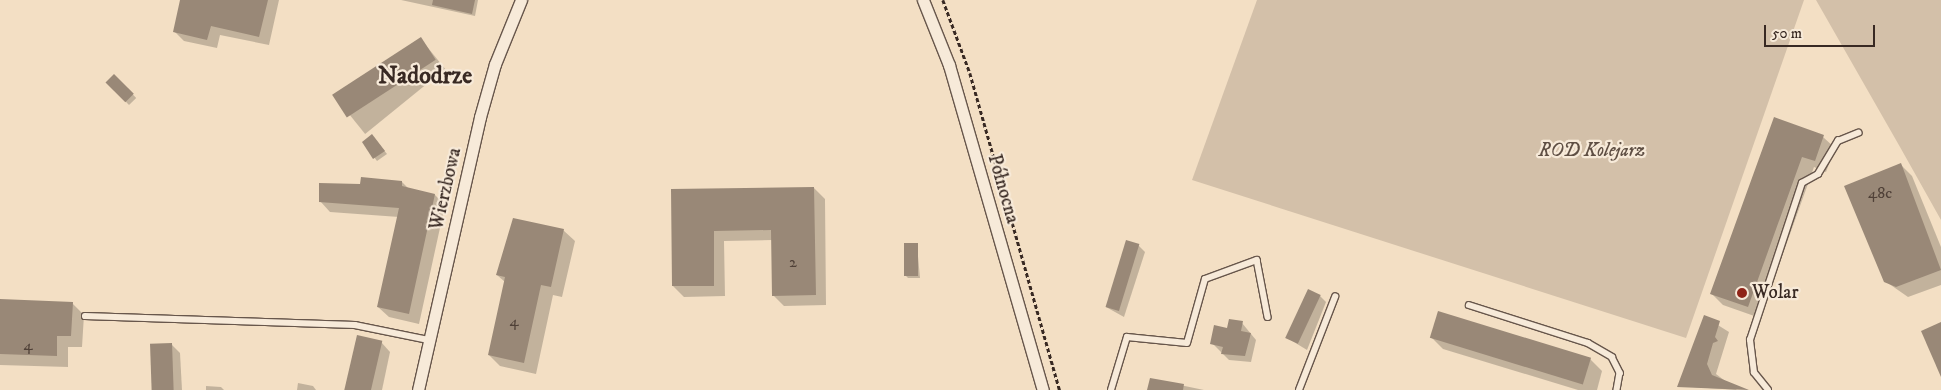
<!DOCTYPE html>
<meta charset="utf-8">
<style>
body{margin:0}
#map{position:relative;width:1941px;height:390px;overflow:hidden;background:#f3dfc4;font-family:"IM FELL DW Pica",serif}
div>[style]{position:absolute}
.green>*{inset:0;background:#d3c0a9}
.shadow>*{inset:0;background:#0003;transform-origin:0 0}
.building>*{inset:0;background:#987;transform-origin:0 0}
.path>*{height:2.5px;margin-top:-1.25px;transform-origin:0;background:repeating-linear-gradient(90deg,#382923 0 4px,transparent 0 6.5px)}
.roads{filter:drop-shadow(1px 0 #67564b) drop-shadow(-1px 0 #67564b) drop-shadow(0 1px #67564b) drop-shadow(0 -1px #67564b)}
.service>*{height:5.5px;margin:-2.75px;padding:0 2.75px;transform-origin:2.75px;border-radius:2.75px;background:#f7ead9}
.minor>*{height:11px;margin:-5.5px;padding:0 5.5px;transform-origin:5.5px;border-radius:5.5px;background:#f7ead9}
.dots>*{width:14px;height:14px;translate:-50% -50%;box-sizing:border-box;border:2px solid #f7ead9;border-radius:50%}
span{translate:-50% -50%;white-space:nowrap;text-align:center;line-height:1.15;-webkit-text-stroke:4.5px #f7ead9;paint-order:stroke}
.number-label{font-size:16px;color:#504138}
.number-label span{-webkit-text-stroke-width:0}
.park-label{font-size:19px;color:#5f4f44;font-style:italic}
.street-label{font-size:19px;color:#382923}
.poi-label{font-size:19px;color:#382923}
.left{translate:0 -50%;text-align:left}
.district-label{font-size:24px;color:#382923;font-weight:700}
.scale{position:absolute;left:1764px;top:25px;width:111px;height:22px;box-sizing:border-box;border:2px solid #382923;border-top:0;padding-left:6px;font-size:15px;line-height:18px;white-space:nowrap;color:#382923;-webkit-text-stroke:4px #f7ead9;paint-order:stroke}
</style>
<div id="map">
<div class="green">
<i style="clip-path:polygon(1257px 0,1804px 0,1686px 338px,1192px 180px)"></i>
<i style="clip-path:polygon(1816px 0,1941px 0,1941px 220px,1900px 147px)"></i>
</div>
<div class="shadow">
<i style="clip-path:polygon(181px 0,279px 0,269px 45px,220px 35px,217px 48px,184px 41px,174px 31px)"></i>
<i style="clip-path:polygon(401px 0,478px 0,475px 16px)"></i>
<i style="left:420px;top:38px;width:40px;height:103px;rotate:51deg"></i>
<i style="left:114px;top:75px;width:32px;height:10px;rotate:46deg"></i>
<i style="clip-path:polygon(1774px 119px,1823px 137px,1835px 148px,1826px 172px,1814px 167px,1760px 318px,1723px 305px,1712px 294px)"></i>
<i style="clip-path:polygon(375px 139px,387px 154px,377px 161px,363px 142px)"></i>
<i style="clip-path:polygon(1901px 165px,1912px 176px,1941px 247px,1941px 285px,1908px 297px,1885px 281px)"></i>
<i style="clip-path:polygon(402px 182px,409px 189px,435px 195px,445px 205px,419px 324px,389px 317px,378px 307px,399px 217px,330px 212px,320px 201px,361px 186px)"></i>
<i style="clip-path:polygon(814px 188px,825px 199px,826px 305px,784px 306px,773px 295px,772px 240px,724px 241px,725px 296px,684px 297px,673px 286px,672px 190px)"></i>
<i style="clip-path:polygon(563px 230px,575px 241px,562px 297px,553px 295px,536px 374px,500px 366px,489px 355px,505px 282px,497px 275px)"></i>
<i style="clip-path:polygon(917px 245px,920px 278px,908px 278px,905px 275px)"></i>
<i style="clip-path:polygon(1138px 245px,1145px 252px,1124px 317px,1106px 307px)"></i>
<i style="clip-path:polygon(1320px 296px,1326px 302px,1307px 350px,1289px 339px)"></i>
<i style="clip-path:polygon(0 300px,72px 303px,84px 315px,82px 347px,68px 347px,68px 367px,0 365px)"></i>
<i style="clip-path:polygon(1705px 317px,1729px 332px,1716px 374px,1737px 390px,1678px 386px)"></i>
<i style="clip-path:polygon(1242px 323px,1256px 340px,1251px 362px,1229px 360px,1212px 343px)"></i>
<i style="clip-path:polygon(1431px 337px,1590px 359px,1602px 371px,1597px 390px,1578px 390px,1443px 349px)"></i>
<i style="clip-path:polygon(381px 342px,390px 352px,382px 390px,346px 390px)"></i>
<i style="clip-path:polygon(171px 344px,180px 353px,182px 390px,154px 390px)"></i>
<i style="clip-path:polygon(1151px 379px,1204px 390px,1149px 390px)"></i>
<i style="clip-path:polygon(298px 383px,313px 386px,316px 390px,297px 390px)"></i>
<i style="clip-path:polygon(206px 386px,221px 387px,224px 390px,206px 390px)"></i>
</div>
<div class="building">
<i style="clip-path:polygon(180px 0,268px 0,259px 37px,211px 26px,207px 40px,173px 32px)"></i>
<i style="clip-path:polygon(433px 0,475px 0,472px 14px,432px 5px)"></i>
<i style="left:421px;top:37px;width:27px;height:106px;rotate:57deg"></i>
<i style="left:114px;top:74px;width:28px;height:12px;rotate:45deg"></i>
<i style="clip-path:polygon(1774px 117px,1824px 135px,1815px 161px,1802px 157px,1748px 307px,1710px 294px)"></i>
<i style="clip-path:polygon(372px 134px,385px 151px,373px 159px,362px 142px)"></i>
<i style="clip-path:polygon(1901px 163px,1941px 270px,1896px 287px,1884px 282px,1844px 186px)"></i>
<i style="clip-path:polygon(361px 177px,402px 181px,402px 186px,435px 194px,409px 314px,377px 307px,399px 208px,319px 202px,319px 183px,360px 184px)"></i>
<i style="clip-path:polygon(814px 187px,816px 295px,772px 296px,771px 230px,714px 231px,714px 286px,672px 286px,671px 189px)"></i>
<i style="clip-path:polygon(513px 218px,564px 229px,551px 287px,541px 285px,524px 363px,488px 355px,505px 277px,496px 275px)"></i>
<i style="left:1126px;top:240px;width:14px;height:70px;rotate:17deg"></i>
<i style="left:904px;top:243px;width:14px;height:33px"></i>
<i style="left:1308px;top:289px;width:14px;height:54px;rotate:25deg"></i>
<i style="clip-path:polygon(0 299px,73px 302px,71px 336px,57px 336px,57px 356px,0 354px)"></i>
<i style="left:1438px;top:311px;width:160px;height:28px;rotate:17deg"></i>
<i style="clip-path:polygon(1704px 315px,1720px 321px,1715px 337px,1718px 341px,1713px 343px,1707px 364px,1712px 375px,1749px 390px,1677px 387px)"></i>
<i style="clip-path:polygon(1229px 319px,1243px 321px,1241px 331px,1251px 333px,1245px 356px,1221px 354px,1223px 347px,1210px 344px,1214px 325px,1227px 328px)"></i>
<i style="clip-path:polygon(1941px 322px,1941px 377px,1921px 331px)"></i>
<i style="left:357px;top:335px;width:26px;height:57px;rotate:13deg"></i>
<i style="left:172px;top:343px;width:47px;height:22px;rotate:88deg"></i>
<i style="clip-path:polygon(1150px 378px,1184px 384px,1183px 390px,1147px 390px)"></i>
</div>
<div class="path">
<i style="left:943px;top:0;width:78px;rotate:69.7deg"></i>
<i style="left:970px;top:73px;width:330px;rotate:74.2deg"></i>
</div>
<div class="roads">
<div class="service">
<i style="left:1469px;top:305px;width:125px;rotate:17.7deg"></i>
<i style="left:1588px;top:343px;width:28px;rotate:30deg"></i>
<i style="left:1612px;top:357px;width:18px;rotate:63deg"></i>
<i style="left:1620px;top:373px;width:17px;rotate:100deg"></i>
<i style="left:85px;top:316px;width:270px;rotate:1.9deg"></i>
<i style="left:355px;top:325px;width:76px;rotate:11.5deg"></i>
<i style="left:1111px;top:390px;width:55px;rotate:-73.2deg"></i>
<i style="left:1127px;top:337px;width:60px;rotate:5.7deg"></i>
<i style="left:1187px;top:343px;width:66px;rotate:-74.3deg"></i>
<i style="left:1205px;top:279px;width:55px;rotate:-20.1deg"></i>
<i style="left:1257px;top:260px;width:58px;rotate:79.1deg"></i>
<i style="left:1299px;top:390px;width:100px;rotate:-68.8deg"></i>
<i style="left:1768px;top:390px;width:22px;rotate:-129deg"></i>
<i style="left:1754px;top:373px;width:33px;rotate:-97deg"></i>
<i style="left:1750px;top:340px;width:165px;rotate:-71.7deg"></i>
<i style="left:1802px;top:183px;width:18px;rotate:-29deg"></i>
<i style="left:1818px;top:174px;width:39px;rotate:-59deg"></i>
<i style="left:1838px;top:141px;width:22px;rotate:-22deg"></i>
</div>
<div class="minor">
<i style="left:923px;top:0;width:70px;rotate:68.2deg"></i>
<i style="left:949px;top:65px;width:338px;rotate:73.9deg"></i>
<i style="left:418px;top:390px;width:280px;rotate:-77.2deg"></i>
<i style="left:480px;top:117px;width:55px;rotate:-74.2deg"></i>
<i style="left:495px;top:64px;width:69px;rotate:-67.9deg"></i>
</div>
</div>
<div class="dots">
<i style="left:1742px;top:293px;background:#8f2418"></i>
</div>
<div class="number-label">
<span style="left:1880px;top:193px">48c</span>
<span style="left:793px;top:262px">2</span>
<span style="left:514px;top:321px">4</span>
<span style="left:28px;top:345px">4</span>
</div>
<div class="park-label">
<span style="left:1592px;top:151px">ROD Kolejarz</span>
</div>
<div class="street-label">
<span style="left:446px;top:189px;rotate:-77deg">Wierzbowa</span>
<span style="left:1003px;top:189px;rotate:74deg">Północna</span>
</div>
<div class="poi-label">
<span class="left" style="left:1752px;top:293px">Wolar</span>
</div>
<div class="district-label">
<span style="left:425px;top:77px">Nadodrze</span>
</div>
<div class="scale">50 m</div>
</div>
